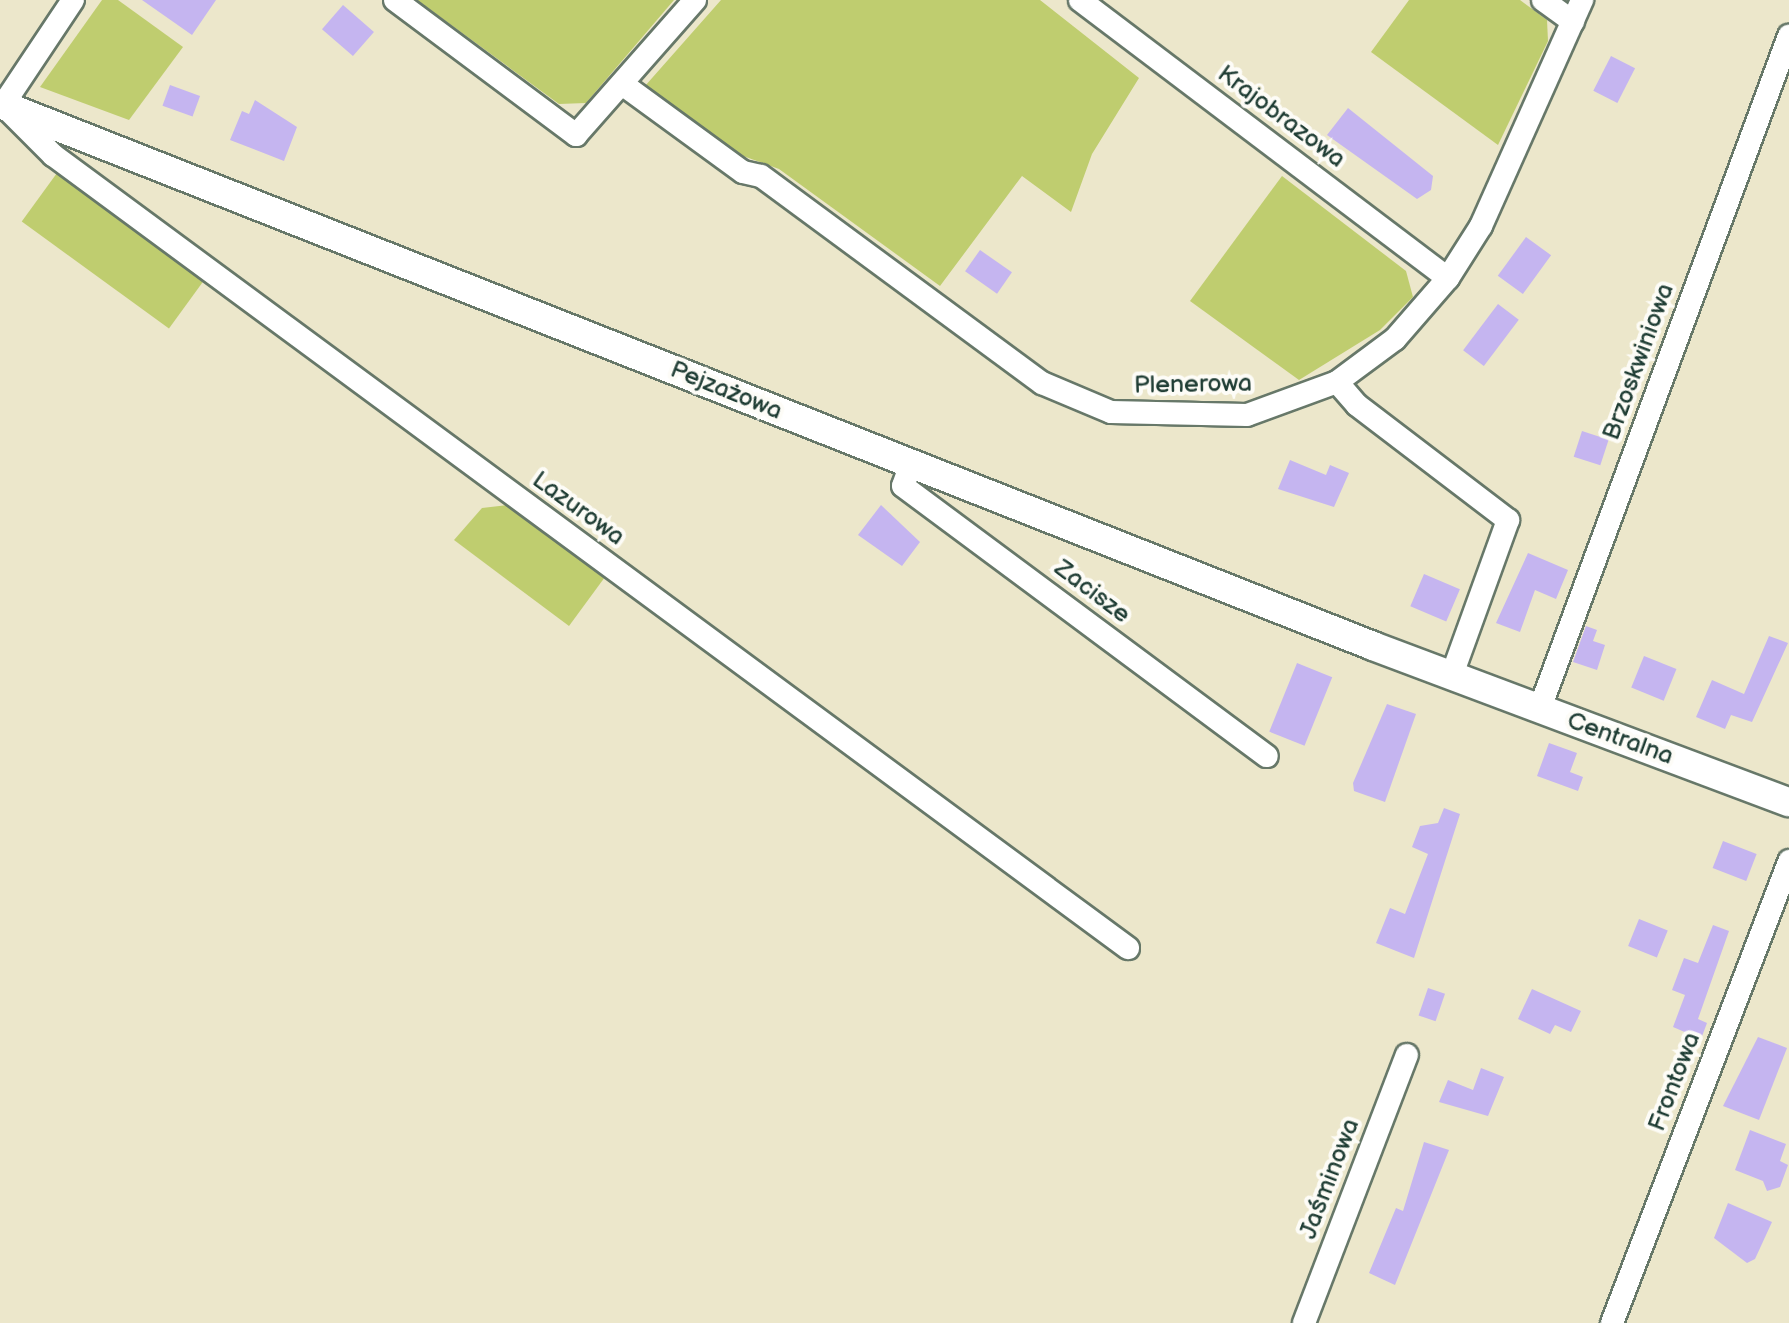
<!DOCTYPE html>
<meta charset="utf-8">
<style>
body{margin:0}
#map{position:relative;width:1789px;height:1323px;overflow:hidden;background:#ece7cb;font-family:"Balsamiq Sans",sans-serif}
div>[style]{position:absolute}
.green>*{inset:0;background:#bfcd6f;transform-origin:0 0}
.building>*{inset:0;background:#c5b5f0;transform-origin:0 0}
.roads{filter:drop-shadow(2px 0 #677869) drop-shadow(-2px 0 #677869) drop-shadow(0 2px #677869) drop-shadow(0 -2px #677869)}
.minor>*{height:22px;margin:-11px;padding:0 11px;transform-origin:11px;border-radius:11px;background:#fff}
.tertiary>*{height:28px;margin:-14px;padding:0 14px;transform-origin:14px;border-radius:14px;background:#fff}
span{translate:-50% -50%;white-space:nowrap;text-align:center;line-height:1.15;-webkit-text-stroke:8px #fdfcf7;paint-order:stroke}
.street-label{font-size:25px;color:#1f3d34}
</style>
<div id="map">
<div class="green">
<i style="clip-path:polygon(102px 0,118px 0,183px 47px,129px 120px,40px 87px)"></i>
<i style="clip-path:polygon(417px 0,674px 0,586px 103px,559px 104px)"></i>
<i style="clip-path:polygon(721px 0,1040px 0,1139px 78px,1092px 154px,1071px 212px,1022px 176px,940px 286px,779px 169px,743px 156px,645px 86px)"></i>
<i style="clip-path:polygon(1409px 0,1520px 0,1547px 20px,1548px 41px,1498px 145px,1371px 52px)"></i>
<i style="left:57px;top:173px;width:182px;height:60px;rotate:36deg"></i>
<i style="clip-path:polygon(1282px 176px,1406px 271px,1413px 297px,1380px 330px,1299px 380px,1190px 301px)"></i>
<i style="clip-path:polygon(508px 505px,605px 577px,569px 626px,454px 540px,482px 508px)"></i>
</div>
<div class="building">
<i style="clip-path:polygon(142px 0,216px 0,192px 35px)"></i>
<i style="left:343px;top:5px;width:41px;height:32px;rotate:41deg"></i>
<i style="left:1611px;top:56px;width:27px;height:39px;rotate:27deg"></i>
<i style="left:170px;top:85px;width:32px;height:22px;rotate:20deg"></i>
<i style="clip-path:polygon(255px 100px,297px 127px,284px 161px,230px 140px,242px 111px,249px 114px)"></i>
<i style="clip-path:polygon(1348px 108px,1433px 176px,1431px 190px,1417px 199px,1327px 135px)"></i>
<i style="left:1526px;top:237px;width:31px;height:48px;rotate:36deg"></i>
<i style="left:980px;top:250px;width:39px;height:26px;rotate:35deg"></i>
<i style="left:1498px;top:304px;width:26px;height:58px;rotate:37deg"></i>
<i style="left:1582px;top:431px;width:28px;height:27px;rotate:18deg"></i>
<i style="clip-path:polygon(1290px 460px,1326px 475px,1330px 465px,1349px 473px,1334px 507px,1278px 489px)"></i>
<i style="clip-path:polygon(881px 505px,920px 542px,902px 566px,858px 535px)"></i>
<i style="clip-path:polygon(1528px 553px,1568px 570px,1556px 599px,1535px 590px,1520px 632px,1496px 623px)"></i>
<i style="left:1424px;top:574px;width:39px;height:35px;rotate:23deg"></i>
<i style="clip-path:polygon(1586px 626px,1597px 630px,1593px 641px,1605px 645px,1597px 670px,1573px 662px)"></i>
<i style="clip-path:polygon(1769px 636px,1788px 643px,1752px 722px,1731px 715px,1725px 729px,1696px 717px,1712px 680px,1744px 694px)"></i>
<i style="left:1644px;top:656px;width:35px;height:34px;rotate:22deg"></i>
<i style="left:1297px;top:663px;width:38px;height:74px;rotate:22deg"></i>
<i style="clip-path:polygon(1387px 704px,1416px 714px,1385px 802px,1354px 791px,1353px 783px)"></i>
<i style="clip-path:polygon(1549px 743px,1577px 753px,1570px 772px,1583px 777px,1578px 791px,1537px 776px)"></i>
<i style="clip-path:polygon(1444px 808px,1460px 814px,1414px 958px,1376px 943px,1390px 908px,1405px 914px,1428px 854px,1412px 847px,1420px 826px,1438px 823px)"></i>
<i style="left:1723px;top:841px;width:36px;height:29px;rotate:21deg"></i>
<i style="left:1639px;top:919px;width:31px;height:29px;rotate:22deg"></i>
<i style="clip-path:polygon(1713px 925px,1729px 931px,1698px 1019px,1707px 1023px,1701px 1039px,1673px 1027px,1685px 995px,1672px 990px,1684px 958px,1698px 963px)"></i>
<i style="left:1428px;top:988px;width:18px;height:29px;rotate:19deg"></i>
<i style="clip-path:polygon(1532px 989px,1581px 1011px,1571px 1032px,1555px 1025px,1550px 1034px,1518px 1019px)"></i>
<i style="clip-path:polygon(1758px 1037px,1787px 1048px,1759px 1120px,1723px 1106px)"></i>
<i style="clip-path:polygon(1481px 1068px,1504px 1077px,1488px 1116px,1439px 1102px,1448px 1080px,1473px 1090px)"></i>
<i style="clip-path:polygon(1750px 1130px,1786px 1144px,1780px 1161px,1788px 1165px,1780px 1187px,1767px 1191px,1763px 1181px,1735px 1170px)"></i>
<i style="clip-path:polygon(1424px 1142px,1449px 1150px,1395px 1285px,1369px 1273px,1396px 1208px,1403px 1211px)"></i>
<i style="clip-path:polygon(1728px 1203px,1772px 1222px,1755px 1259px,1747px 1263px,1714px 1238px)"></i>
</div>
<div class="roads">
<div class="minor">
<i style="left:73px;top:0;width:126px;rotate:123.7deg"></i>
<i style="left:3px;top:105px;width:71px;rotate:45deg"></i>
<i style="left:53px;top:155px;width:1336px;rotate:36.42deg"></i>
<i style="left:395px;top:0;width:226px;rotate:36.7deg"></i>
<i style="left:576px;top:135px;width:180px;rotate:-48.6deg"></i>
<i style="left:1080px;top:0;width:461px;rotate:37.1deg"></i>
<i style="left:1543px;top:0;width:37px;rotate:36deg"></i>
<i style="left:625px;top:86px;width:146px;rotate:36.1deg"></i>
<i style="left:743px;top:172px;width:18px;rotate:13deg"></i>
<i style="left:761px;top:176px;width:349px;rotate:36.4deg"></i>
<i style="left:1042px;top:383px;width:75px;rotate:22.8deg"></i>
<i style="left:1111px;top:412px;width:136px;rotate:1.3deg"></i>
<i style="left:1247px;top:415px;width:96px;rotate:-20.1deg"></i>
<i style="left:1337px;top:382px;width:72px;rotate:-36.6deg"></i>
<i style="left:1395px;top:339px;width:81px;rotate:-49deg"></i>
<i style="left:1448px;top:278px;width:62px;rotate:-57.6deg"></i>
<i style="left:1481px;top:226px;width:248px;rotate:-65.9deg"></i>
<i style="left:1337px;top:382px;width:30px;rotate:49deg"></i>
<i style="left:1357px;top:405px;width:190px;rotate:37.3deg"></i>
<i style="left:1508px;top:520px;width:165px;rotate:109.9deg"></i>
<i style="left:911px;top:464px;width:23px;rotate:110deg"></i>
<i style="left:903px;top:486px;width:453px;rotate:36.6deg"></i>
<i style="left:1540px;top:708px;width:717px;rotate:-69.67deg"></i>
<i style="left:1304px;top:1323px;width:287px;rotate:-69deg"></i>
<i style="left:1612px;top:1323px;width:495px;rotate:-69deg"></i>
</div>
<div class="tertiary">
<i style="left:0;top:104px;width:1476px;rotate:21.54deg"></i>
<i style="left:1373px;top:646px;width:444px;rotate:20.6deg"></i>
</div>
</div>
<div class="street-label">
<span style="left:1281px;top:117px;rotate:37deg">Krajobrazowa</span>
<span style="left:1639px;top:362px;rotate:-70deg">Brzoskwiniowa</span>
<span style="left:1193px;top:385px;rotate:-1deg">Plenerowa</span>
<span style="left:726px;top:391px;rotate:22deg">Pejzażowa</span>
<span style="left:578px;top:509px;rotate:36deg">Lazurowa</span>
<span style="left:1092px;top:592px;rotate:37deg">Zacisze</span>
<span style="left:1620px;top:739px;rotate:20deg">Centralna</span>
<span style="left:1675px;top:1082px;rotate:-69deg">Frontowa</span>
<span style="left:1330px;top:1179px;rotate:-69deg">Jaśminowa</span>
</div>
</div>
